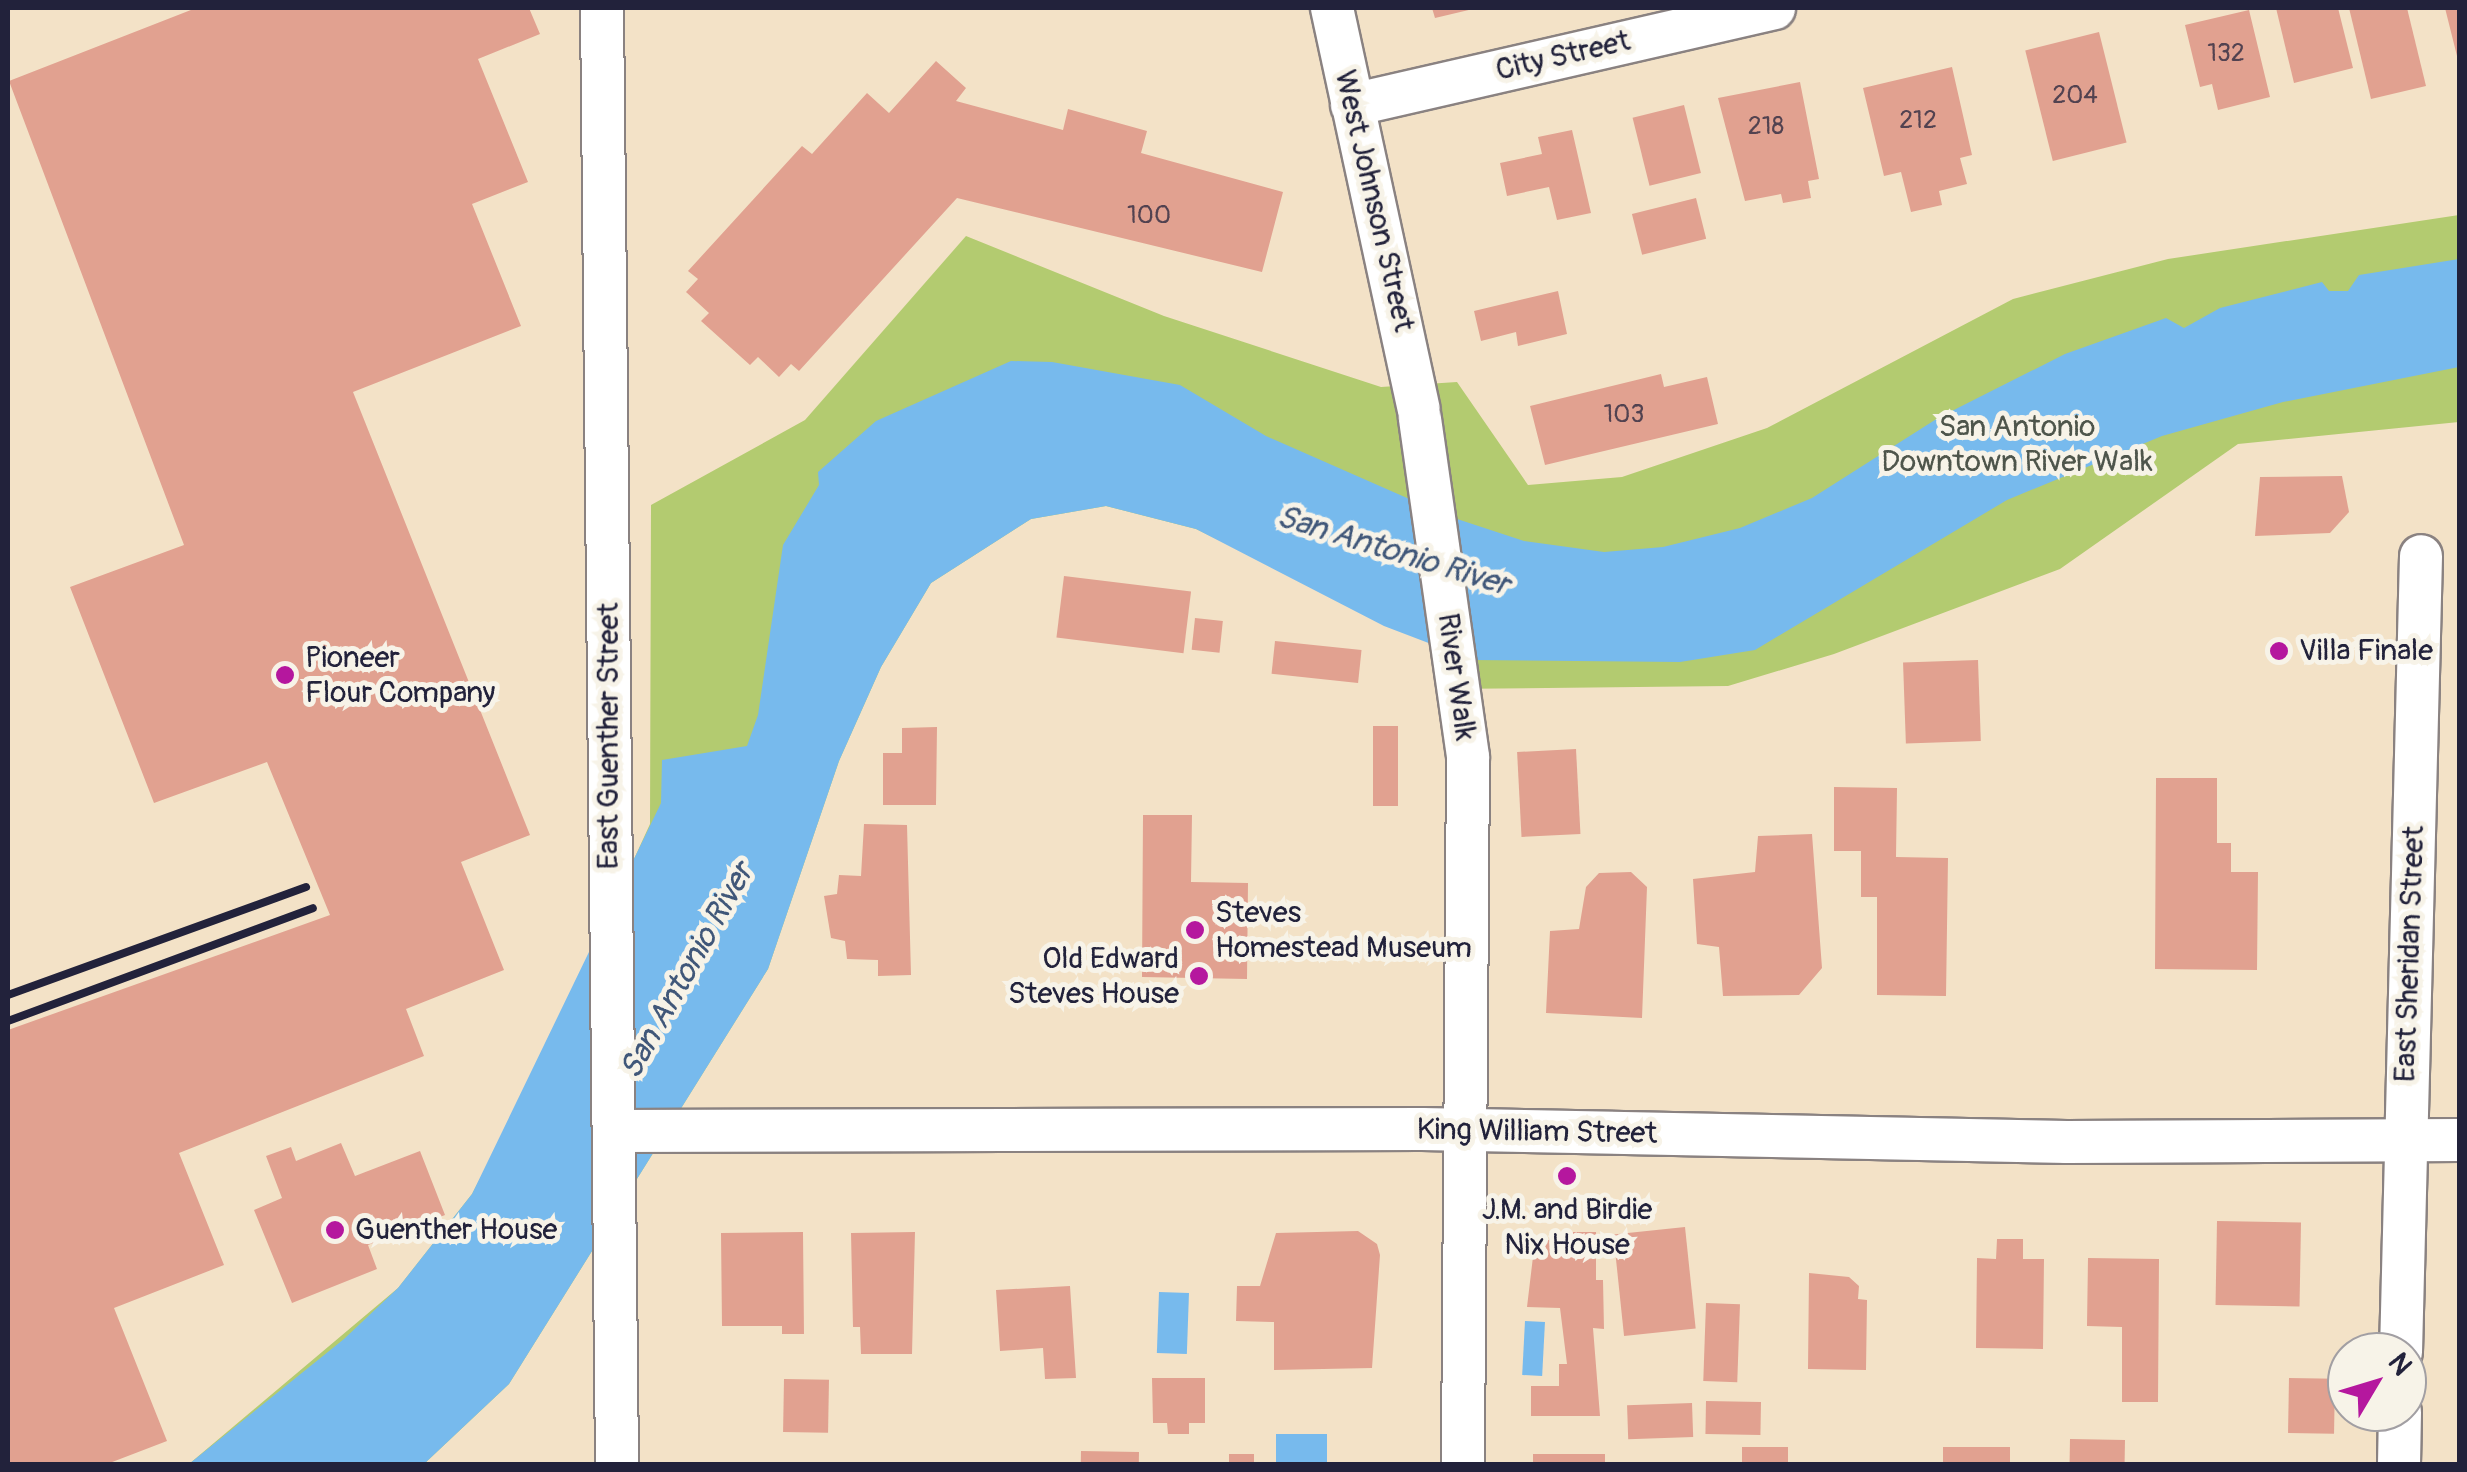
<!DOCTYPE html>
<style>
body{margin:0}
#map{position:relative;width:2467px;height:1472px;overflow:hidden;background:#f3e2c7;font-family:Pangolin,sans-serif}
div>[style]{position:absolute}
.green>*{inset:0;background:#b3cb70}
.water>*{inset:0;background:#77baed;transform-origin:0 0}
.building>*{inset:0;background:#e1a190;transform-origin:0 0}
.roads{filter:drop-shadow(2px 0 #8a8281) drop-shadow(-2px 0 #8a8281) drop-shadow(0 2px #8a8281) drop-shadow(0 -2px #8a8281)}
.street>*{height:42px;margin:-21px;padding:0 21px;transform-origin:21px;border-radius:21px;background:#fff}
.rail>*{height:8px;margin:-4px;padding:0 4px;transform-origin:4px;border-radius:4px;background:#22223b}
.dots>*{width:28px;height:28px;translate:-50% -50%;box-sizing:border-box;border:5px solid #f7f3e8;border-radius:50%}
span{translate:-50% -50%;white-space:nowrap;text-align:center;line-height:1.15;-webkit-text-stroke:10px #f7f3e8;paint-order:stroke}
.number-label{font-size:25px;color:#524250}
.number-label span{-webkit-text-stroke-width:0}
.street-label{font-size:30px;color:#22223b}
.park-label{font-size:30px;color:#4e554b}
.poi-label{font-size:30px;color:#22223b}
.left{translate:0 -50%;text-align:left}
.right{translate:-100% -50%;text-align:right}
.water-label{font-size:32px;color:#405779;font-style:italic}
.frame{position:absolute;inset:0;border:10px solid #22223b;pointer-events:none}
.north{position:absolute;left:2327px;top:1332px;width:100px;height:100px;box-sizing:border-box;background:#f7f3e8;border:2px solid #a29fa3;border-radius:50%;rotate:52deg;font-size:28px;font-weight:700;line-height:40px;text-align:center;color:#22223b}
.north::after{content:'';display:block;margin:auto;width:35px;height:45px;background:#b5179e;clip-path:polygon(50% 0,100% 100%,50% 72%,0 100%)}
</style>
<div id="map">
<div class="green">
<i style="clip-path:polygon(2459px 215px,2459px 422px,2238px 444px,2060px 569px,1834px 654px,1728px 686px,1444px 689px,1436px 646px,1196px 529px,1106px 506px,1031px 519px,931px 583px,881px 667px,839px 761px,768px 969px,509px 1384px,424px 1464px,189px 1464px,398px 1288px,472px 1194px,543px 1058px,650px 824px,651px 505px,805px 420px,966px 236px,1164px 316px,1381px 387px,1457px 382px,1528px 485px,1622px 477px,1767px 428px,2013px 299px,2168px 259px)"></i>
</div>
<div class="water">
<i style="clip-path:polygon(2459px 259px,2459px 367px,2283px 402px,2162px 436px,2007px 500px,1755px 650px,1680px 662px,1473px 660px,1384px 626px,1196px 529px,1106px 506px,1031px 519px,931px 583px,881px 667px,839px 761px,768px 969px,509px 1384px,424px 1464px,189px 1464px,344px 1339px,398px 1288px,472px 1194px,661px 803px,662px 760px,747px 746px,758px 715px,783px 545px,819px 485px,818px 472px,876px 421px,1011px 361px,1052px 362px,1180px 385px,1266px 436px,1448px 516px,1524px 541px,1604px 552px,1663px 547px,1740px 528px,1812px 498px,1938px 418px,2065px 354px,2166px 318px,2184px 328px,2220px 308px,2322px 282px,2329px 291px,2348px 291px,2359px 275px)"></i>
<i style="left:1159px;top:1292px;width:30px;height:61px;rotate:2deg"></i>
<i style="left:1525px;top:1321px;width:20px;height:54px;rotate:3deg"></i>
<i style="left:1276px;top:1434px;width:51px;height:30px"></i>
</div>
<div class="building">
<i style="clip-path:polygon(196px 8px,529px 8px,540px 34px,478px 59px,528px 182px,472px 204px,521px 326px,353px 392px,530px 835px,461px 862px,504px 970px,406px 1009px,424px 1056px,179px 1153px,224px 1265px,114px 1308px,167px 1441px,107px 1464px,8px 1464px,8px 1030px,330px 915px,267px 762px,154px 803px,70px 587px,184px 545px,9px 81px)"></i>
<i style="clip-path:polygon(1432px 8px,1473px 8px,1473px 9px,1435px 18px)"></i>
<i style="clip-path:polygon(2276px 8px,2338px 8px,2353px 68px,2294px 83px)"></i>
<i style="clip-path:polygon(2349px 8px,2407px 8px,2426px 86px,2371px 99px)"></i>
<i style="clip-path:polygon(2445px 8px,2460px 8px,2460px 59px,2458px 60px)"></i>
<i style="clip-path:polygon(2249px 10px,2270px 97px,2218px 110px,2212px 84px,2200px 87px,2185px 25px)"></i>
<i style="left:2099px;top:32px;width:114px;height:76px;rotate:76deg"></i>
<i style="clip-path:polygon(936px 61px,966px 88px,956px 101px,1063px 130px,1068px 109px,1147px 131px,1141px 153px,1283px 192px,1262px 272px,957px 198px,799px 371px,791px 364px,779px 377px,758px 357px,750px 365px,701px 321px,709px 313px,686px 292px,698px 279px,688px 271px,802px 146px,812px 154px,867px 93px,889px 113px)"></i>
<i style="clip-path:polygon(1952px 67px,1972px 155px,1960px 158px,1967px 184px,1939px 191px,1942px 205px,1911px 212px,1901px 172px,1884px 176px,1863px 88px)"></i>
<i style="clip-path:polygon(1800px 82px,1819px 179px,1808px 181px,1811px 198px,1783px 203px,1781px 194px,1745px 201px,1718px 98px)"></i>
<i style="left:1684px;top:105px;width:70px;height:53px;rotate:76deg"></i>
<i style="clip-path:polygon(1572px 130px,1591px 213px,1557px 220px,1549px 187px,1507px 196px,1500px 163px,1542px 154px,1538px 137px)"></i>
<i style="left:1696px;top:198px;width:42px;height:66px;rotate:76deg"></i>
<i style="clip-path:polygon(1558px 291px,1567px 334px,1518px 346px,1516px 332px,1481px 341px,1474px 311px)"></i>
<i style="clip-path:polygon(1661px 374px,1664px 387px,1707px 377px,1718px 424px,1545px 465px,1530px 406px)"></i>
<i style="clip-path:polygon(2342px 476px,2349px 512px,2330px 533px,2255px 536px,2260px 477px)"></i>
<i style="left:1064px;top:576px;width:128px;height:62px;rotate:7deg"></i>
<i style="left:1195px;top:618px;width:28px;height:32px;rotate:6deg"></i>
<i style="left:1275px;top:641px;width:87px;height:33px;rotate:6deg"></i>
<i style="left:1978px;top:660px;width:81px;height:75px;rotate:88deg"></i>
<i style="left:1373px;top:726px;width:25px;height:80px"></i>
<i style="clip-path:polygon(937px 727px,936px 805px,883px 805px,883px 753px,902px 753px,902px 728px)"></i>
<i style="left:1576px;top:749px;width:85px;height:59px;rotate:87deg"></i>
<i style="clip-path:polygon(2156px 778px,2217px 778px,2217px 843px,2231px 843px,2231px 872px,2258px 872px,2257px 970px,2155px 969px)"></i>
<i style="clip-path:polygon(1834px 787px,1897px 788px,1896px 857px,1948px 858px,1946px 996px,1877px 995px,1877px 897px,1861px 897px,1861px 851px,1834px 851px)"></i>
<i style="clip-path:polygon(1143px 815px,1192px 815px,1191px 882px,1248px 883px,1247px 979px,1142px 977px)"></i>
<i style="clip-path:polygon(864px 824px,907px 825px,911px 975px,878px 976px,878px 960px,847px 959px,845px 941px,831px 938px,824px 896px,837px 894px,839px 875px,861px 876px)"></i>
<i style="clip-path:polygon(1812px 834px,1822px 968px,1799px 995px,1723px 996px,1719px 947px,1697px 944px,1693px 879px,1755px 872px,1758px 836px)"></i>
<i style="clip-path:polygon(1631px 872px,1647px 887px,1642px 1018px,1546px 1013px,1550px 931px,1579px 929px,1586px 887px,1599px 873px)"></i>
<i style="clip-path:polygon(341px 1143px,355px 1176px,420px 1151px,445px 1215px,368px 1245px,377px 1269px,292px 1303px,254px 1210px,282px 1198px,266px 1156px,291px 1147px,296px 1161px)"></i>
<i style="left:2217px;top:1221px;width:84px;height:84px;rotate:1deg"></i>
<i style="left:1685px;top:1227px;width:102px;height:72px;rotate:84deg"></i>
<i style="clip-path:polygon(1358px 1231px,1377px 1244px,1380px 1255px,1372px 1368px,1274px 1370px,1274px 1322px,1236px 1321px,1237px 1286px,1260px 1286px,1276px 1233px)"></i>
<i style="clip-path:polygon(803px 1232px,804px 1334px,782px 1334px,782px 1326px,722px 1326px,721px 1233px)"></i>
<i style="clip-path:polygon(915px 1232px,912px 1354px,861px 1354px,860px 1327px,853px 1327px,851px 1233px)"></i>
<i style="clip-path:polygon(1549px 1232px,1596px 1232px,1596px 1280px,1603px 1280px,1604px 1329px,1593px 1328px,1600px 1416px,1531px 1416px,1531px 1386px,1559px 1386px,1559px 1364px,1567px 1364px,1560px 1308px,1527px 1307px,1535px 1240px,1549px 1240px)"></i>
<i style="clip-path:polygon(1997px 1239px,2023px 1239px,2023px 1259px,2044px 1259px,2043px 1349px,1976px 1348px,1977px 1258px,1996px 1259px)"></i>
<i style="clip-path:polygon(2088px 1258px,2159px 1259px,2158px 1402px,2122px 1402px,2122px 1327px,2087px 1326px)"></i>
<i style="clip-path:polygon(1809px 1273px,1849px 1277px,1859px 1286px,1858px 1299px,1867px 1300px,1866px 1370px,1808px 1369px)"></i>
<i style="clip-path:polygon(1070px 1286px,1076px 1378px,1045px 1379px,1043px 1348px,1000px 1351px,996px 1290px)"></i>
<i style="left:1706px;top:1303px;width:34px;height:78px;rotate:2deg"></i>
<i style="clip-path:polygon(1152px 1378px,1205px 1378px,1205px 1423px,1189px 1423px,1189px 1434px,1168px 1434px,1167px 1423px,1153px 1423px)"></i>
<i style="left:2289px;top:1378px;width:46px;height:55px;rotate:1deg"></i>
<i style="left:784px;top:1379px;width:45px;height:53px;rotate:1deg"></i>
<i style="left:1706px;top:1401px;width:55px;height:33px;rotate:1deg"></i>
<i style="left:1692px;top:1403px;width:34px;height:65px;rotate:88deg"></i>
<i style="left:2070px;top:1439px;width:55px;height:25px;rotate:1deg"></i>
<i style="left:1742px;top:1447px;width:46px;height:17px"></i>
<i style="left:1943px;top:1447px;width:67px;height:17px"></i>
<i style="left:1081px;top:1451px;width:58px;height:13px;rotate:1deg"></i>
<i style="left:1229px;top:1454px;width:25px;height:10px"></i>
<i style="left:1533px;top:1454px;width:72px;height:10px"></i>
</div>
<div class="roads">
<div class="street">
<i style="left:602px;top:8px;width:1456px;rotate:89.41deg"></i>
<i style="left:1332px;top:8px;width:410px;rotate:77.8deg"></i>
<i style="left:1352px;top:105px;width:433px;rotate:-12.9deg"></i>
<i style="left:1420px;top:419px;width:341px;rotate:81.9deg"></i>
<i style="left:1468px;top:757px;width:707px;rotate:90.41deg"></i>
<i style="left:614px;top:1131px;width:808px;rotate:-0.14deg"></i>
<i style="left:1422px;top:1129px;width:645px;rotate:1.15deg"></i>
<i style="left:2067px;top:1142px;width:393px;rotate:-0.3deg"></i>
<i style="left:2401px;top:1352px;width:796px;rotate:-88.56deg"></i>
<i style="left:2399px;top:1464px;width:52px;rotate:-88.9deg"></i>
</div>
</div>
<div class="rail">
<i style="left:8px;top:995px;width:317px;rotate:-19.9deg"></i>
<i style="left:8px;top:1021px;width:325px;rotate:-20.3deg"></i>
</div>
<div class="dots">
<i style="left:2279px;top:651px;background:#b5179e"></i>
<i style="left:285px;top:675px;background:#b5179e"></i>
<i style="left:1195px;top:930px;background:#b5179e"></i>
<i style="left:1199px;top:976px;background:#b5179e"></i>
<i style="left:1567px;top:1176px;background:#b5179e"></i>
<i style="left:335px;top:1230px;background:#b5179e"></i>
</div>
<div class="number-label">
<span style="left:2226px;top:54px">132</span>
<span style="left:2075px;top:96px">204</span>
<span style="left:1918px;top:121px">212</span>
<span style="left:1766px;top:127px">218</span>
<span style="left:1149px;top:216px">100</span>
<span style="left:1624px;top:415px">103</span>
</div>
<div class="street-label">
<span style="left:1563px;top:56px;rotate:-13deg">City Street</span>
<span style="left:1374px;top:201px;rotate:77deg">West Johnson Street</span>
<span style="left:1456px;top:677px;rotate:82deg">River Walk</span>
<span style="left:609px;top:736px;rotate:-90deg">East Guenther Street</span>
<span style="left:2410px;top:954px;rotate:-88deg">East Sheridan Street</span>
<span style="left:1537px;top:1132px;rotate:1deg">King William Street</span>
</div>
<div class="park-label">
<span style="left:2017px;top:444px">San Antonio<br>Downtown River Walk</span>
</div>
<div class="poi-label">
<span class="left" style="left:2299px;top:651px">Villa Finale</span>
<span class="left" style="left:305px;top:675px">Pioneer<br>Flour Company</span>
<span class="left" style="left:1215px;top:930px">Steves<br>Homestead Museum</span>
<span class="right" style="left:1179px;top:976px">Old Edward<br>Steves House</span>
<span style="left:1567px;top:1227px">J.M. and Birdie<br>Nix House</span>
<span class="left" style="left:355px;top:1230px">Guenther House</span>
</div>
<div class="water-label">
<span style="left:1393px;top:551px;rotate:17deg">San Antonio River</span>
<span style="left:687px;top:971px;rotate:-61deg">San Antonio River</span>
</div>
<div class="frame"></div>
<div class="north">N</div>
</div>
